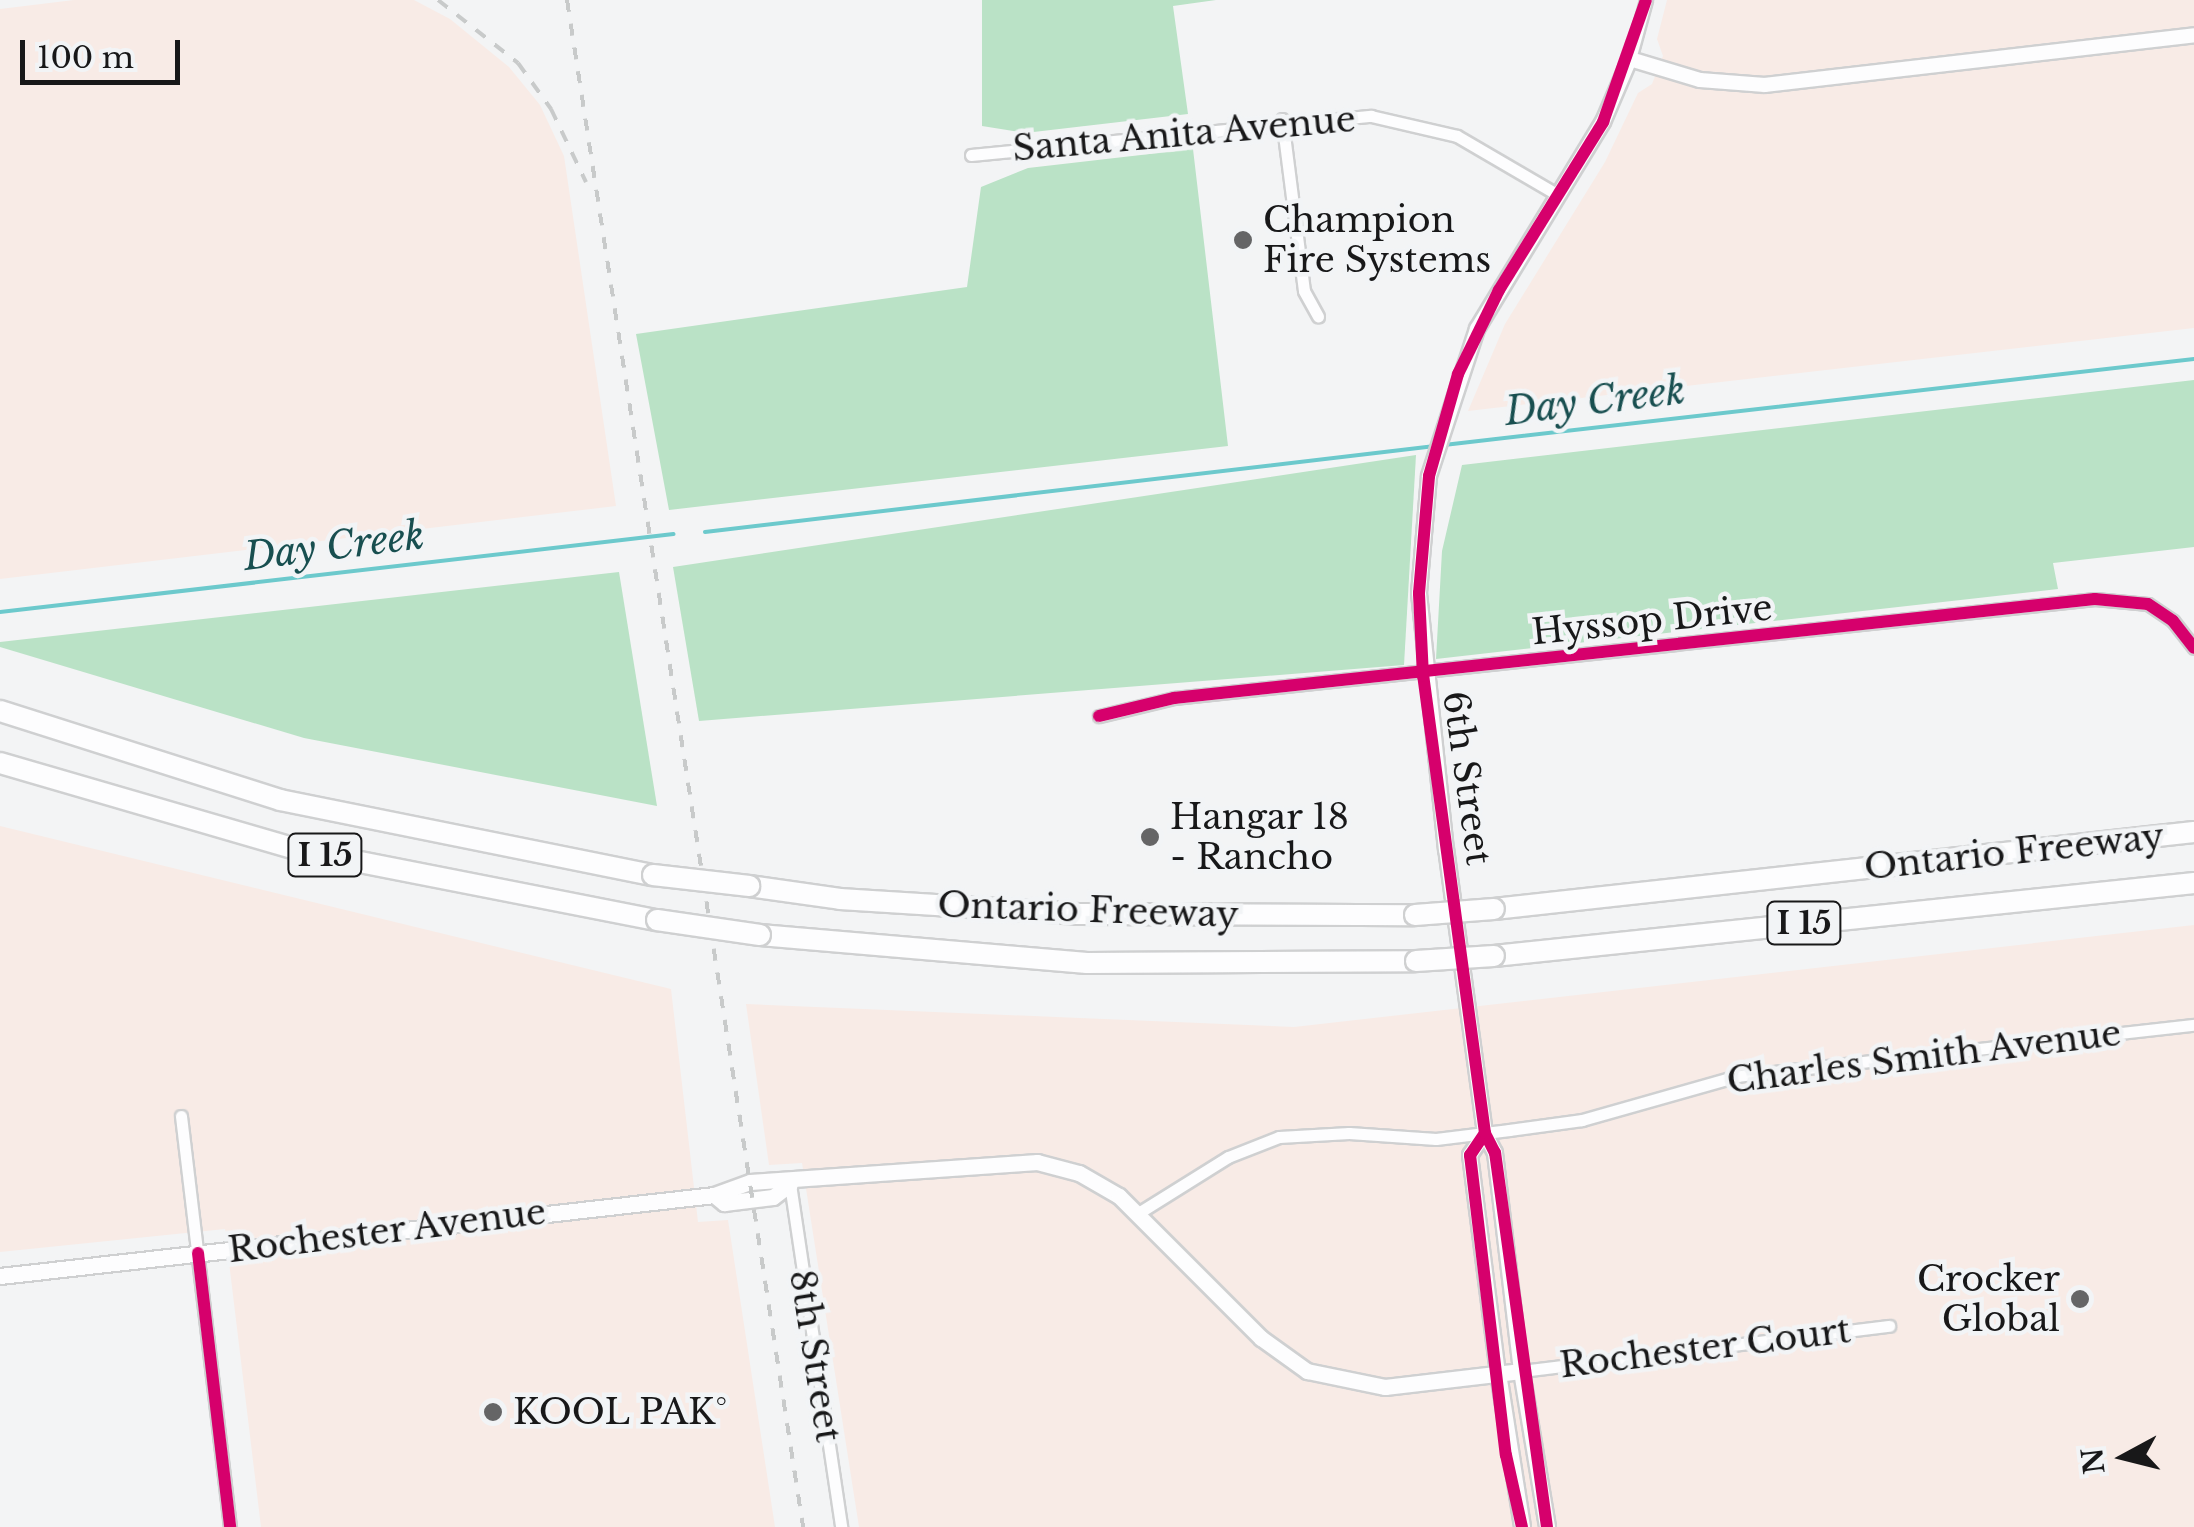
<!DOCTYPE html>
<meta charset="utf-8">
<style>
body{margin:0}
#map{position:relative;width:2194px;height:1527px;overflow:hidden;background:#f3f4f5;font-family:"Libre Baskerville",serif}
div>[style]{position:absolute}
.industrial>*{inset:0;background:#f8ebe6}
.green>*{inset:0;background:#bae2c6}
.stream>*{height:4px;margin:-2px;padding:0 2px;transform-origin:2px;border-radius:2px;background:#6cc9cc}
.roads{filter:drop-shadow(2px 0 #cfd0d1) drop-shadow(-2px 0 #cfd0d1) drop-shadow(0 2px #cfd0d1) drop-shadow(0 -2px #cfd0d1)}
.minor>*{height:11px;margin:-5.5px;padding:0 5.5px;transform-origin:5.5px;border-radius:5.5px;background:#fdfdfe}
.tertiary>*{height:14px;margin:-7px;padding:0 7px;transform-origin:7px;border-radius:7px;background:#fdfdfe}
.secondary>*{height:15px;margin:-7.5px;padding:0 7.5px;transform-origin:7.5px;border-radius:7.5px;background:#fdfdfe}
.motorway>*{height:20px;margin:-10px;padding:0 10px;transform-origin:10px;border-radius:10px;background:#fdfdfe}
.rail>*{height:4px;margin-top:-2px;transform-origin:0;background:repeating-linear-gradient(90deg,#c8caca 0 12px,transparent 0 24px)}
.bridges{filter:drop-shadow(2px 0 #cfd0d1) drop-shadow(-2px 0 #cfd0d1) drop-shadow(0 2px #cfd0d1) drop-shadow(0 -2px #cfd0d1)}
.motorway-bridge>*{height:20px;margin:-10px;padding:0 10px;transform-origin:10px;border-radius:10px;background:#fdfdfe}
.cycleway>*{height:12px;margin:-6px;padding:0 6px;transform-origin:6px;border-radius:6px;background:#d6006c}
.dots>*{width:28px;height:28px;translate:-50% -50%;box-sizing:border-box;border:5px solid #f2f4f6;border-radius:50%}
span{translate:-50% -50%;white-space:nowrap;text-align:center;line-height:1.15;-webkit-text-stroke:9px #f2f4f6;paint-order:stroke}
.shield-label span{padding:2px 8px;background:#f2f4f6;border:2px solid;border-radius:8px;-webkit-text-stroke-width:0}
.shield-label{font-size:32px;color:#181819;font-weight:700}
.street-label{font-size:35px;color:#181819}
.poi-label{font-size:35px;color:#181819}
.left{translate:0 -50%;text-align:left}
.right{translate:-100% -50%;text-align:right}
.water-label{font-size:38px;color:#184f50;font-style:italic}
.north{position:absolute;left:2074px;top:1407px;width:100px;height:100px;-webkit-text-stroke:8px #f2f4f6;paint-order:stroke;rotate:263deg;font-size:28px;font-weight:700;line-height:40px;text-align:center;color:#181819}
.north::after{content:'';display:block;margin:auto;width:35px;height:45px;background:#181819;clip-path:polygon(50% 0,100% 100%,50% 72%,0 100%)}
.scale{position:absolute;left:20px;top:40px;width:160px;height:45px;box-sizing:border-box;border:5px solid #181819;border-top:0;padding-left:12px;font-size:30px;line-height:35px;white-space:nowrap;color:#181819;-webkit-text-stroke:8px #f2f4f6;paint-order:stroke}
</style>
<div id="map">
<div class="industrial">
<i style="clip-path:polygon(74px 0,414px 0,450px 19px,509px 67px,540px 105px,564px 156px,616px 506px,0 579px,0 9px)"></i>
<i style="clip-path:polygon(1667px 0,2194px 0,2194px 328px,1468px 411px,1505px 324px,1605px 162px,1638px 93px,1652px 84px,1663px 56px,1657px 39px)"></i>
<i style="clip-path:polygon(0 826px,671px 989px,698px 1222px,728px 1220px,775px 1527px,261px 1527px,225px 1229px,0 1252px)"></i>
<i style="clip-path:polygon(2194px 925px,2194px 1527px,859px 1527px,802px 1163px,769px 1165px,746px 1004px,1294px 1027px)"></i>
</div>
<div class="green">
<i style="clip-path:polygon(982px 0,1216px 0,1173px 6px,1188px 114px,1025px 133px,982px 126px)"></i>
<i style="clip-path:polygon(1193px 149px,1228px 446px,669px 510px,636px 334px,967px 287px,981px 187px,1028px 168px)"></i>
<i style="clip-path:polygon(2194px 380px,2194px 547px,2053px 563px,2058px 589px,1436px 659px,1442px 551px,1462px 465px)"></i>
<i style="clip-path:polygon(1416px 455px,1404px 665px,699px 721px,673px 567px)"></i>
<i style="clip-path:polygon(619px 572px,657px 806px,304px 738px,0 647px,0 642px)"></i>
</div>
<div class="stream">
<i style="left:1444px;top:445px;width:755px;rotate:-6.54deg"></i>
<i style="left:705px;top:532px;width:735px;rotate:-6.72deg"></i>
<i style="left:0;top:612px;width:678px;rotate:-6.6deg"></i>
</div>
<div class="roads">
<div class="minor">
<i style="left:1630px;top:59px;width:61px;rotate:-74.8deg"></i>
<i style="left:1282px;top:119px;width:173px;rotate:82.7deg"></i>
<i style="left:1304px;top:291px;width:29px;rotate:61deg"></i>
<i style="left:971px;top:155px;width:402px;rotate:-5.6deg"></i>
<i style="left:1371px;top:116px;width:88px;rotate:13.1deg"></i>
<i style="left:1457px;top:136px;width:117px;rotate:30.3deg"></i>
<i style="left:1099px;top:716px;width:77px;rotate:-13.5deg"></i>
<i style="left:1174px;top:698px;width:926px;rotate:-6.14deg"></i>
<i style="left:2095px;top:599px;width:53px;rotate:5.4deg"></i>
<i style="left:2148px;top:604px;width:30px;rotate:34deg"></i>
<i style="left:2173px;top:621px;width:34px;rotate:52deg"></i>
<i style="left:181px;top:1116px;width:414px;rotate:83.2deg"></i>
<i style="left:790px;top:1184px;width:347px;rotate:81.5deg"></i>
<i style="left:1140px;top:1212px;width:104px;rotate:-32deg"></i>
<i style="left:1228px;top:1157px;width:55px;rotate:-21.4deg"></i>
<i style="left:1279px;top:1137px;width:70px;rotate:-3.3deg"></i>
<i style="left:1349px;top:1133px;width:87px;rotate:3.9deg"></i>
<i style="left:1436px;top:1139px;width:74px;rotate:-7deg"></i>
<i style="left:1509px;top:1130px;width:74px;rotate:-7.8deg"></i>
<i style="left:1582px;top:1120px;width:161px;rotate:-15.8deg"></i>
<i style="left:1737px;top:1076px;width:460px;rotate:-6.4deg"></i>
<i style="left:1521px;top:1371px;width:371px;rotate:-7deg"></i>
</div>
<div class="tertiary">
<i style="left:1485px;top:1133px;width:27px;rotate:124deg"></i>
<i style="left:1470px;top:1155px;width:220px;rotate:82.7deg"></i>
<i style="left:1521px;top:1371px;width:220px;rotate:-96.8deg"></i>
<i style="left:1495px;top:1153px;width:22px;rotate:-117deg"></i>
<i style="left:1485px;top:1133px;width:286px;rotate:-97.8deg"></i>
<i style="left:1446px;top:850px;width:258px;rotate:-96deg"></i>
<i style="left:1419px;top:593px;width:117px;rotate:-85.1deg"></i>
<i style="left:1429px;top:476px;width:155px;rotate:-71.9deg"></i>
<i style="left:1477px;top:329px;width:242px;rotate:-58.7deg"></i>
<i style="left:1603px;top:122px;width:69px;rotate:-66.8deg"></i>
<i style="left:1630px;top:59px;width:73px;rotate:16.7deg"></i>
<i style="left:1700px;top:80px;width:65px;rotate:4.4deg"></i>
<i style="left:1765px;top:85px;width:432px;rotate:-6.6deg"></i>
</div>
<div class="secondary">
<i style="left:714px;top:1195px;width:13px;rotate:39deg"></i>
<i style="left:724px;top:1203px;width:49px;rotate:-7deg"></i>
<i style="left:773px;top:1197px;width:21px;rotate:-37deg"></i>
<i style="left:0;top:1276px;width:719px;rotate:-6.47deg"></i>
<i style="left:714px;top:1195px;width:38px;rotate:-20deg"></i>
<i style="left:750px;top:1182px;width:288px;rotate:-4deg"></i>
<i style="left:1037px;top:1162px;width:43px;rotate:14.7deg"></i>
<i style="left:1079px;top:1173px;width:46px;rotate:29.9deg"></i>
<i style="left:1119px;top:1196px;width:201px;rotate:45deg"></i>
<i style="left:1261px;top:1338px;width:57px;rotate:35.7deg"></i>
<i style="left:1307px;top:1371px;width:80px;rotate:11.6deg"></i>
<i style="left:1385px;top:1387px;width:137px;rotate:-6.7deg"></i>
<i style="left:1521px;top:1371px;width:158px;rotate:80.5deg"></i>
<i style="left:1498px;top:1373px;width:156px;rotate:81.1deg"></i>
</div>
<div class="motorway">
<i style="left:0;top:711px;width:294px;rotate:17.6deg"></i>
<i style="left:280px;top:800px;width:380px;rotate:11.4deg"></i>
<i style="left:0;top:763px;width:311px;rotate:16.2deg"></i>
<i style="left:299px;top:850px;width:365px;rotate:11.1deg"></i>
<i style="left:749px;top:886px;width:92px;rotate:8.1deg"></i>
<i style="left:840px;top:899px;width:236px;rotate:3.6deg"></i>
<i style="left:1076px;top:914px;width:339px;rotate:0.2deg"></i>
<i style="left:1494px;top:909px;width:704px;rotate:-6.28deg"></i>
<i style="left:760px;top:935px;width:328px;rotate:4.9deg"></i>
<i style="left:1087px;top:963px;width:329px;rotate:-0.3deg"></i>
<i style="left:1494px;top:956px;width:704px;rotate:-5.95deg"></i>
</div>
</div>
<div class="rail">
<i style="left:438px;top:0;width:102px;rotate:38.2deg"></i>
<i style="left:518px;top:63px;width:57px;rotate:54.3deg"></i>
<i style="left:551px;top:109px;width:81px;rotate:64.4deg"></i>
<i style="left:567px;top:0;width:1545px;rotate:81.21deg"></i>
</div>
<div class="bridges">
<div class="motorway-bridge">
<i style="left:653px;top:875px;width:97px;rotate:6.5deg"></i>
<i style="left:1415px;top:915px;width:79px;rotate:-4.3deg"></i>
<i style="left:657px;top:920px;width:104px;rotate:8.3deg"></i>
<i style="left:1416px;top:961px;width:78px;rotate:-3.7deg"></i>
</div>
</div>
<div class="cycleway">
<i style="left:1099px;top:716px;width:77px;rotate:-13.5deg"></i>
<i style="left:1174px;top:698px;width:926px;rotate:-6.14deg"></i>
<i style="left:2095px;top:599px;width:53px;rotate:5.4deg"></i>
<i style="left:2148px;top:604px;width:30px;rotate:34deg"></i>
<i style="left:2173px;top:621px;width:34px;rotate:52deg"></i>
<i style="left:1485px;top:1133px;width:27px;rotate:124deg"></i>
<i style="left:1470px;top:1155px;width:302px;rotate:83.2deg"></i>
<i style="left:1506px;top:1455px;width:74px;rotate:77.5deg"></i>
<i style="left:198px;top:1253px;width:276px;rotate:83.3deg"></i>
<i style="left:1547px;top:1527px;width:378px;rotate:-97.9deg"></i>
<i style="left:1495px;top:1153px;width:22px;rotate:-117deg"></i>
<i style="left:1485px;top:1133px;width:461px;rotate:-97.7deg"></i>
<i style="left:1423px;top:676px;width:83px;rotate:-92.8deg"></i>
<i style="left:1419px;top:593px;width:117px;rotate:-85.1deg"></i>
<i style="left:1429px;top:476px;width:106px;rotate:-74.1deg"></i>
<i style="left:1458px;top:374px;width:93px;rotate:-64deg"></i>
<i style="left:1499px;top:290px;width:198px;rotate:-58.2deg"></i>
<i style="left:1603px;top:122px;width:129px;rotate:-70.6deg"></i>
</div>
<div class="dots">
<i style="left:1243px;top:240px;background:#656566"></i>
<i style="left:1150px;top:837px;background:#656566"></i>
<i style="left:2080px;top:1299px;background:#656566"></i>
<i style="left:493px;top:1412px;background:#656566"></i>
</div>
<div class="shield-label">
<span style="left:325px;top:855px">I 15</span>
<span style="left:1804px;top:923px">I 15</span>
</div>
<div class="street-label">
<span style="left:1184px;top:134px;rotate:-5deg">Santa Anita Avenue</span>
<span style="left:1652px;top:620px;rotate:-6deg">Hyssop Drive</span>
<span style="left:1467px;top:778px;rotate:82deg">6th Street</span>
<span style="left:2014px;top:852px;rotate:-6deg">Ontario Freeway</span>
<span style="left:1088px;top:910px;rotate:2deg">Ontario Freeway</span>
<span style="left:1924px;top:1057px;rotate:-7deg">Charles Smith Avenue</span>
<span style="left:387px;top:1231px;rotate:-7deg">Rochester Avenue</span>
<span style="left:1705px;top:1348px;rotate:-7deg">Rochester Court</span>
<span style="left:815px;top:1356px;rotate:81deg">8th Street</span>
</div>
<div class="poi-label">
<span class="left" style="left:1263px;top:240px">Champion<br>Fire Systems</span>
<span class="left" style="left:1170px;top:837px">Hangar 18<br>- Rancho</span>
<span class="right" style="left:2060px;top:1299px">Crocker<br>Global</span>
<span class="left" style="left:513px;top:1412px">KOOL PAK°</span>
</div>
<div class="water-label">
<span style="left:1595px;top:401px;rotate:-7deg">Day Creek</span>
<span style="left:334px;top:546px;rotate:-7deg">Day Creek</span>
</div>
<div class="north">N</div>
<div class="scale">100 m</div>
</div>
